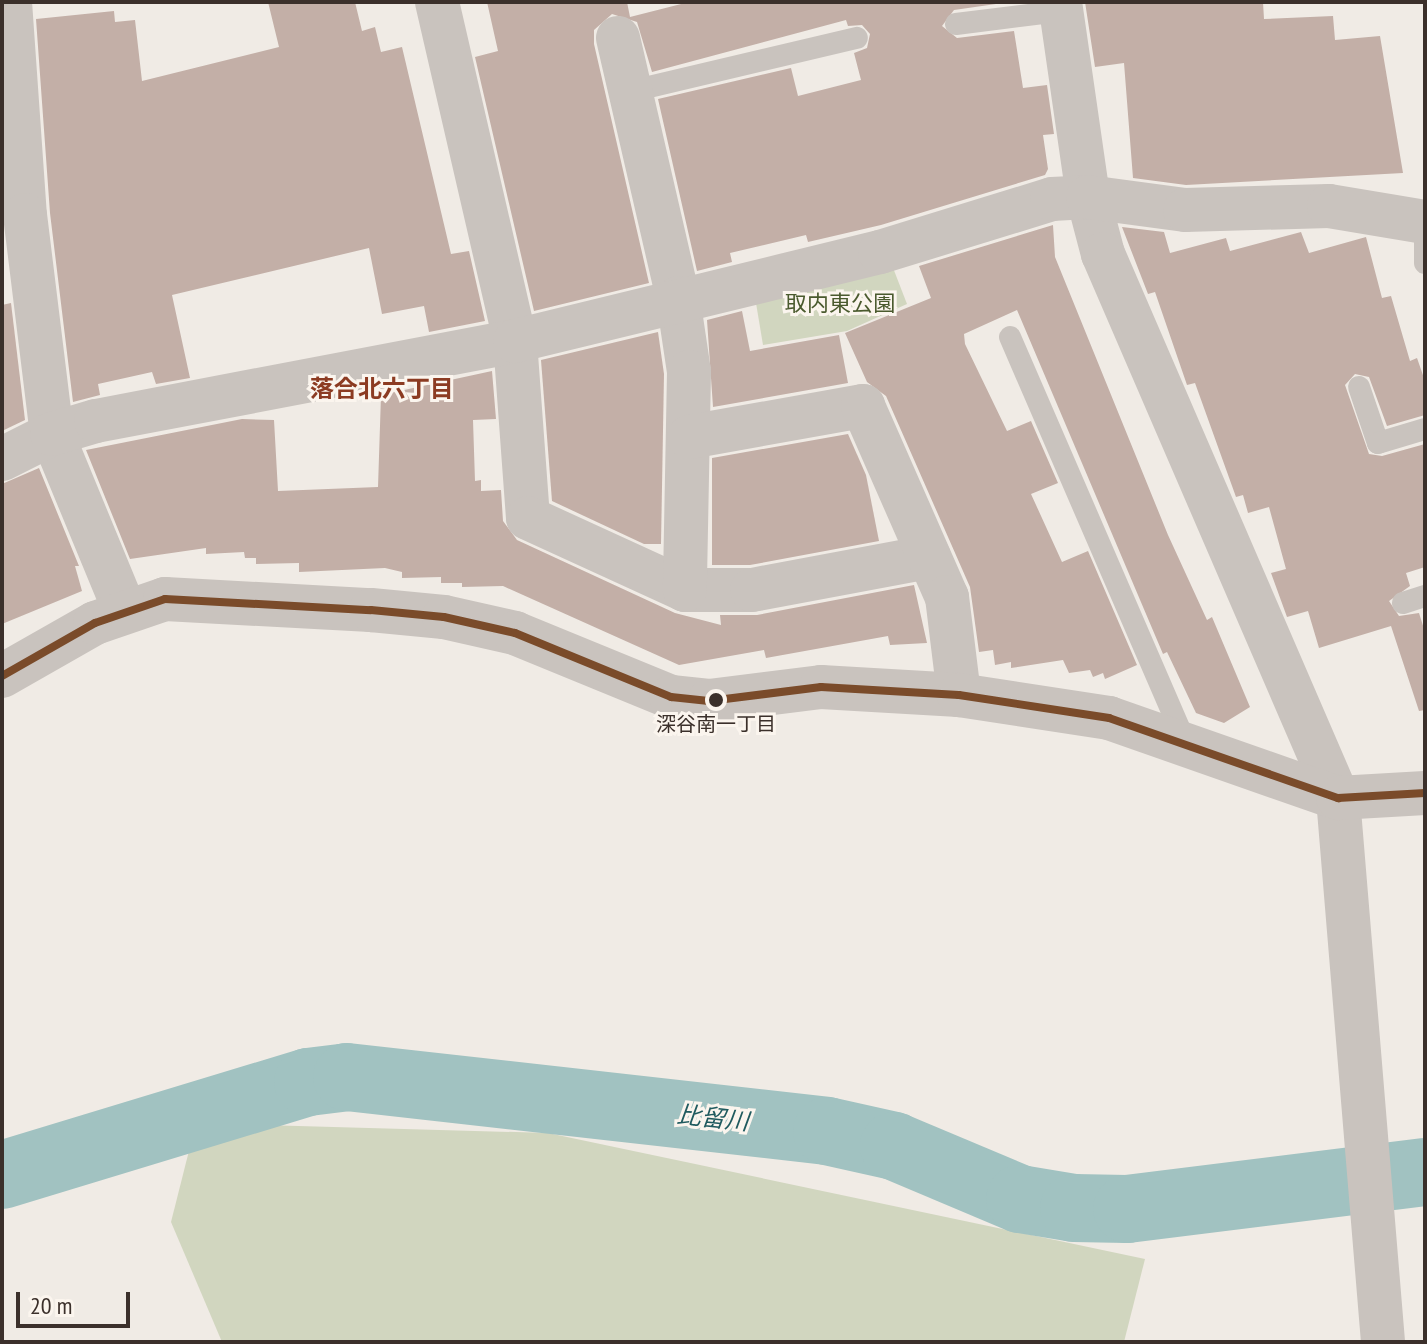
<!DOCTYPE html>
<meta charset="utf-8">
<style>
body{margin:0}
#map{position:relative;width:1427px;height:1344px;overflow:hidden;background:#f0ebe5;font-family:"PT Sans Narrow","Noto Sans JP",sans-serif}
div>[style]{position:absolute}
.green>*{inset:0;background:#d1d6bf}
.river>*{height:68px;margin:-34px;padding:0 34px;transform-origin:34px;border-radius:34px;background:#a1c2c1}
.building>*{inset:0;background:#c3afa7}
.service>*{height:22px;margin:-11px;padding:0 11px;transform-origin:11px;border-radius:11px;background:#c9c3be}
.minor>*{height:44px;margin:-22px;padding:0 22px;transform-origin:22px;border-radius:22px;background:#c9c3be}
.tertiary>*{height:44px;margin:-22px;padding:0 22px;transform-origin:22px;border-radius:22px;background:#c9c3be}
.bus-1>*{height:8px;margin:-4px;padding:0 4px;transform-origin:4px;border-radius:4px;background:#7a4b2a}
.dots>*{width:22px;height:22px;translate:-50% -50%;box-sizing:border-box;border:4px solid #fbf5ee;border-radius:50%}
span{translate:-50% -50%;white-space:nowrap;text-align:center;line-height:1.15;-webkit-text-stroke:6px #fbf5ee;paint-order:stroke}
.bus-label{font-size:20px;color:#3b302b}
.park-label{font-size:22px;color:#4a5a2e}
.neighbourhood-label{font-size:24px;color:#8c3b22;font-weight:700}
.water-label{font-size:24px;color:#1f5a5e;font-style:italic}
.frame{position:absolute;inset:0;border:4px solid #3b302b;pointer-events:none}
.scale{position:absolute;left:16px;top:1292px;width:114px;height:36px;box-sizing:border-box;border:4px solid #3b302b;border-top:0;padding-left:10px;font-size:24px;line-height:28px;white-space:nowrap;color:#3b302b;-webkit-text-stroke:6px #fbf5ee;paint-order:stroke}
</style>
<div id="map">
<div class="green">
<i style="clip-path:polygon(890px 260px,907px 304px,847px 331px,763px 345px,755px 297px)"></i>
<i style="clip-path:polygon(196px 1123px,548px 1133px,1145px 1259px,1124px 1342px,222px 1342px,171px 1222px)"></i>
</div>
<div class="river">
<i style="left:2px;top:1175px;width:320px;rotate:-16.9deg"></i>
<i style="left:308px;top:1082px;width:39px;rotate:-7deg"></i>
<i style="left:347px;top:1077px;width:483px;rotate:6.4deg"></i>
<i style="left:827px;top:1131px;width:69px;rotate:12.6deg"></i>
<i style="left:894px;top:1146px;width:137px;rotate:22.8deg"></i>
<i style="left:1020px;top:1199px;width:55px;rotate:9.5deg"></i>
<i style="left:1074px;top:1208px;width:53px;rotate:1.1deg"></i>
<i style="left:1127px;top:1209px;width:300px;rotate:-7.1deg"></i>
</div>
<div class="building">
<i style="clip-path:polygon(268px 2px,355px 2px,362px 31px,375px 27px,381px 52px,402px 47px,451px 254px,469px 251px,485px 321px,429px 332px,424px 306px,382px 314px,369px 248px,172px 295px,190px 378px,156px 384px,152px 372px,98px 384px,100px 395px,73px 402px,50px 213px,36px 19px,114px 11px,115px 22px,135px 20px,142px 81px,279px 47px)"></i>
<i style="clip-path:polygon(487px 2px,627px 2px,630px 17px,689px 2px,1010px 2px,954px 10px,942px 26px,957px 38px,1014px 31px,1023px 88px,1047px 85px,1054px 134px,1043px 135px,1048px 169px,1045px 175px,881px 225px,808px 242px,806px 235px,730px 253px,732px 262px,697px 271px,658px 99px,791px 68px,798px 96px,861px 80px,854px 53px,867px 48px,870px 34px,862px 25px,848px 26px,846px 20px,652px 72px,637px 22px,612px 14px,594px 30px,594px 44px,649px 283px,534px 311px,475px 57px,498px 51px)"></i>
<i style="clip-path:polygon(1085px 2px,1263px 2px,1264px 19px,1333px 16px,1335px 40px,1380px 36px,1403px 173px,1186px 185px,1133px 178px,1124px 63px,1095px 67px)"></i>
<i style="clip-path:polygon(1053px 225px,1055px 257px,1168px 535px,1207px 620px,1212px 617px,1250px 707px,1224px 723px,1196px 713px,1167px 652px,1163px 654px,1017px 310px,964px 334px,965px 344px,1007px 431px,1031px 421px,1058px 483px,1031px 494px,1062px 562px,1088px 551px,1137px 665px,1105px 679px,1103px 673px,1093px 677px,1090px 670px,1069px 673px,1063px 660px,1011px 668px,1011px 662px,995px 665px,993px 650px,979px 652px,970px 587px,886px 396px,867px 382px,845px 333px,931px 298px,919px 266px)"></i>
<i style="clip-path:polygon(1122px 227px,1164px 232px,1170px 253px,1226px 238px,1230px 251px,1301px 232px,1309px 253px,1366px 237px,1382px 298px,1391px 296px,1410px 361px,1417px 358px,1425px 381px,1425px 415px,1387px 426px,1369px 377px,1355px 374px,1345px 385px,1369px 454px,1382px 456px,1425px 444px,1425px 567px,1406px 573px,1410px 586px,1389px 601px,1399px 616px,1419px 613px,1425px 632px,1425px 710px,1419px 711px,1391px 626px,1319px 648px,1308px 611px,1287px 617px,1271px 573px,1286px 569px,1269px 507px,1248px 513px,1243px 495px,1236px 497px,1195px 383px,1187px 385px,1155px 292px,1148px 294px)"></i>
<i style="clip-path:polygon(11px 303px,25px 420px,2px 431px,2px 305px)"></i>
<i style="clip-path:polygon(742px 311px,750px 351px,839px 335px,848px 383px,713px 407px,707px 320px)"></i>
<i style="clip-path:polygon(658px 332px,664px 374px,661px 544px,644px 544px,552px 501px,541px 360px)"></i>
<i style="clip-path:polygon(492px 371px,496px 419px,473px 420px,475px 481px,481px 480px,481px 491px,501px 490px,503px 521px,517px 540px,675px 613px,721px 625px,720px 615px,757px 615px,914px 585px,927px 643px,890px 645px,888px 636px,766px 658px,764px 650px,679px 665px,503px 586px,462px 587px,462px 583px,441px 583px,441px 577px,402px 578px,402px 572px,385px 568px,299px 572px,299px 563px,256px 564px,256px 558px,245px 558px,244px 552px,206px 554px,206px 548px,130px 559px,86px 450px,242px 419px,274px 420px,278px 491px,378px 487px,381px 395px)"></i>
<i style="clip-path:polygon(848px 434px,866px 475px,879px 541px,750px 565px,712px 565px,712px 458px)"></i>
<i style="clip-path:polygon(39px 468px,79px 566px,75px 566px,82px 591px,2px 624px,2px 484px)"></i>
</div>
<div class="service">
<i style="left:956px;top:24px;width:106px;rotate:-7.1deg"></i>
<i style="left:632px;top:91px;width:231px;rotate:-13.3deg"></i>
<i style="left:1425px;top:238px;width:25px;rotate:90deg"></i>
<i style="left:1010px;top:337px;width:443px;rotate:66.6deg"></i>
<i style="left:1359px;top:387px;width:59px;rotate:71.3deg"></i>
<i style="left:1378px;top:443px;width:49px;rotate:-16.6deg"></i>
<i style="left:1403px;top:603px;width:23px;rotate:-18deg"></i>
</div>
<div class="minor">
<i style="left:10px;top:2px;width:214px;rotate:86deg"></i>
<i style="left:25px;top:215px;width:221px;rotate:83deg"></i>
<i style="left:52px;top:434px;width:189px;rotate:67.6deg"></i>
<i style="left:437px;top:2px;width:348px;rotate:77deg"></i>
<i style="left:515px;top:341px;width:177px;rotate:85.8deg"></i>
<i style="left:528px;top:518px;width:173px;rotate:24.6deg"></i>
<i style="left:685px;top:590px;width:67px"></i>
<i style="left:752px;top:590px;width:180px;rotate:-10.6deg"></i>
<i style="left:1060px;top:2px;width:197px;rotate:81.8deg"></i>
<i style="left:1088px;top:197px;width:59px;rotate:75.3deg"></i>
<i style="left:1103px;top:254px;width:593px;rotate:66.64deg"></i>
<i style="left:1338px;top:798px;width:546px;rotate:85.27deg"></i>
<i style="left:618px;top:38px;width:267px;rotate:77deg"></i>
<i style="left:678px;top:298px;width:75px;rotate:81.5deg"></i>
<i style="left:689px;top:372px;width:218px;rotate:91.1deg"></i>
<i style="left:689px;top:437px;width:177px;rotate:-10.1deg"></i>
<i style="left:863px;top:406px;width:209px;rotate:66.3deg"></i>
<i style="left:947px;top:597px;width:99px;rotate:83deg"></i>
<i style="left:2px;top:459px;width:56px;rotate:-26.6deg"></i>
<i style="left:52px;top:434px;width:46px;rotate:-16.5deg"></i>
<i style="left:96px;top:421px;width:427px;rotate:-10.8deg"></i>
<i style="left:515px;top:341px;width:376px;rotate:-13.7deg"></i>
<i style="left:880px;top:252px;width:180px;rotate:-17.1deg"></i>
<i style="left:1052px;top:199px;width:36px;rotate:-3deg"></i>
<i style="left:1088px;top:197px;width:98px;rotate:7.6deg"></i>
<i style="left:1185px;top:210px;width:144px;rotate:-1.6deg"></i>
<i style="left:1329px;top:206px;width:97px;rotate:9.5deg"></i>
</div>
<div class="tertiary">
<i style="left:2px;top:676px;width:107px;rotate:-29.7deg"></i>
<i style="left:95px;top:623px;width:74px;rotate:-18.9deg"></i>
<i style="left:165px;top:599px;width:206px;rotate:3.1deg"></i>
<i style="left:371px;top:610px;width:73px;rotate:5.5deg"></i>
<i style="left:444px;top:617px;width:73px;rotate:12.7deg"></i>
<i style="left:515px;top:633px;width:169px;rotate:22.3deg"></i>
<i style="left:671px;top:697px;width:38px;rotate:6deg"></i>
<i style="left:709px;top:701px;width:113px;rotate:-7.1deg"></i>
<i style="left:821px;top:687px;width:138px;rotate:3.3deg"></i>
<i style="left:959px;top:695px;width:152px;rotate:8.7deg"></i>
<i style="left:1109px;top:718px;width:243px;rotate:19.3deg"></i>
<i style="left:1338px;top:798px;width:87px;rotate:-3.3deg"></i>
</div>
<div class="bus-1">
<i style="left:2px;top:676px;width:107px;rotate:-29.7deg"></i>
<i style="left:95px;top:623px;width:74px;rotate:-18.9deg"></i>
<i style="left:165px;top:599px;width:206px;rotate:3.1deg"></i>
<i style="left:371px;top:610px;width:73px;rotate:5.5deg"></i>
<i style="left:444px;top:617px;width:73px;rotate:12.7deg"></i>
<i style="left:515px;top:633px;width:169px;rotate:22.3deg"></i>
<i style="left:671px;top:697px;width:38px;rotate:6deg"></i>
<i style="left:709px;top:701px;width:113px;rotate:-7.1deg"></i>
<i style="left:821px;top:687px;width:138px;rotate:3.3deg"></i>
<i style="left:959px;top:695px;width:152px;rotate:8.7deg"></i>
<i style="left:1109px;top:718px;width:243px;rotate:19.3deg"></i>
<i style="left:1338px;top:798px;width:87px;rotate:-3.3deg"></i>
</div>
<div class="dots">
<i style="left:716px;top:700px;background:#3b302b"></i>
</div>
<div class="bus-label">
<span style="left:716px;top:724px">深谷南一丁目</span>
</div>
<div class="park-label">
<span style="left:840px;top:304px">取内東公園</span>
</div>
<div class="neighbourhood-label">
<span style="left:382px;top:389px">落合北六丁目</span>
</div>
<div class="water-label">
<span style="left:713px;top:1118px;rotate:6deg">比留川</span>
</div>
<div class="frame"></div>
<div class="scale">20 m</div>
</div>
